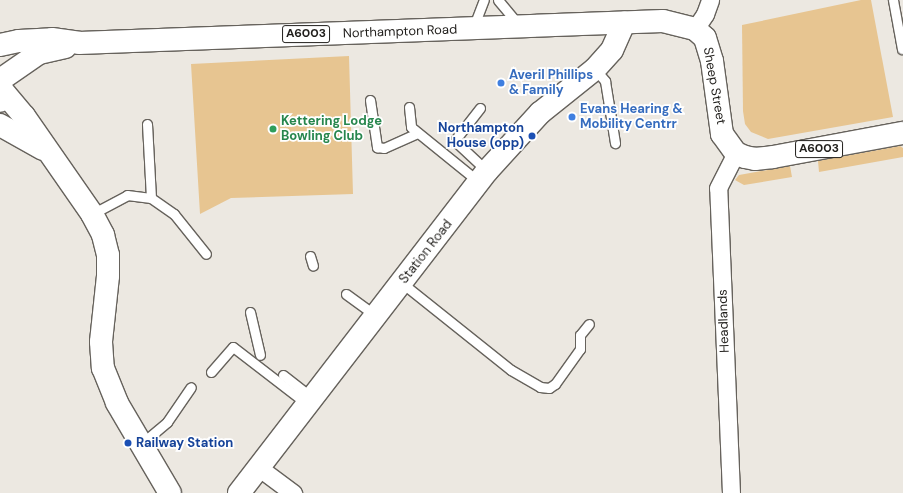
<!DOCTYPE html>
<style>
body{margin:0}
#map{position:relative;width:903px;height:493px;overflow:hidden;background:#ece8e1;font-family:"DM Sans",sans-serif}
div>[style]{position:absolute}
.green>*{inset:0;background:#e7c591}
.roads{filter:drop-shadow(1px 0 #66625c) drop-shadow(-1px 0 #66625c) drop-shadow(0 1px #66625c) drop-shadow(0 -1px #66625c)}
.service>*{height:9px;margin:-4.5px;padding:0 4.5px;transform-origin:4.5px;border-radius:4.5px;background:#fff}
.minor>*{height:17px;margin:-8.5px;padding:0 8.5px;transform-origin:8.5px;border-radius:8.5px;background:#fff}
.tertiary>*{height:22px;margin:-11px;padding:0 11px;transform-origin:11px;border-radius:11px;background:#fff}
.secondary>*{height:22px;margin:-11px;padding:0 11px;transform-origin:11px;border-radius:11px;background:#fff}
.primary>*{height:22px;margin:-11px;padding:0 11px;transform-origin:11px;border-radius:11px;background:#fff}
.dots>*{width:11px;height:11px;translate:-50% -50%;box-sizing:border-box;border:2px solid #fff;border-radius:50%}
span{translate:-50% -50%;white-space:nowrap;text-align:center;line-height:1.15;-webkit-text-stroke:3.5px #fff;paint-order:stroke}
.shield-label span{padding:1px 3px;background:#fff;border:1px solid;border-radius:3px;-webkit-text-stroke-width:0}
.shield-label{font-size:12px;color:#201e1b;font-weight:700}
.street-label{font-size:13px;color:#201e1b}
.shop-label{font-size:13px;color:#366cbe;font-weight:700}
.left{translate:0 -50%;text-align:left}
.leisure-label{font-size:13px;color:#27864d;font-weight:700}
.transit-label{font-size:13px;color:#164399;font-weight:700}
.right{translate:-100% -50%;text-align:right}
</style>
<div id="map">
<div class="green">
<i style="clip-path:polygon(861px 0,871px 0,893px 117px,768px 139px,751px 132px,745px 124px,743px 111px,742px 25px)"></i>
<i style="clip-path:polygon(349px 56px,353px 194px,231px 198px,200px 214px,191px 64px)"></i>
<i style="clip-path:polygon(900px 146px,903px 148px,903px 157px,819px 172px,818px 161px)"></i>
<i style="clip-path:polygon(790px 166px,792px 177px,744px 185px,735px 180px,739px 175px)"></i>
</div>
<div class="roads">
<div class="service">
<i style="left:498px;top:0;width:33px;rotate:50deg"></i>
<i style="left:893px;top:0;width:50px;rotate:79.6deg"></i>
<i style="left:473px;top:28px;width:30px;rotate:-69deg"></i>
<i style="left:595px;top:69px;width:16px;rotate:50deg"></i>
<i style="left:605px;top:81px;width:63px;rotate:80.8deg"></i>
<i style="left:370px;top:100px;width:48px;rotate:81.5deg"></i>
<i style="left:377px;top:147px;width:7px;rotate:8deg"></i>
<i style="left:384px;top:148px;width:37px;rotate:-24deg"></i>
<i style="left:409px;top:107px;width:20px;rotate:84deg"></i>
<i style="left:411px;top:127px;width:87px;rotate:39deg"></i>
<i style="left:480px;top:108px;width:39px;rotate:128deg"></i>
<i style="left:456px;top:139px;width:4px;rotate:76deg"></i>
<i style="left:457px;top:143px;width:41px;rotate:43deg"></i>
<i style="left:147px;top:124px;width:74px;rotate:86.9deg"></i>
<i style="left:92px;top:214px;width:40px;rotate:-28deg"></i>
<i style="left:127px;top:195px;width:24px;rotate:7deg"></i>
<i style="left:151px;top:198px;width:28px;rotate:35deg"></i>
<i style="left:174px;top:214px;width:51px;rotate:51.3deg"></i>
<i style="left:310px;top:256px;width:10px;rotate:73deg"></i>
<i style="left:402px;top:283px;width:139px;rotate:38.6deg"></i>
<i style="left:511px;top:370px;width:34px;rotate:30deg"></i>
<i style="left:540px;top:387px;width:9px;rotate:6deg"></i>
<i style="left:549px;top:388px;width:7px;rotate:-34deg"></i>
<i style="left:555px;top:384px;width:43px;rotate:-54.5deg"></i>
<i style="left:580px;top:349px;width:14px;rotate:-90deg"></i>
<i style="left:580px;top:335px;width:14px;rotate:-51deg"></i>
<i style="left:346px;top:294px;width:37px;rotate:36deg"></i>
<i style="left:250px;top:312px;width:44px;rotate:76.9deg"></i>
<i style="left:211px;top:372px;width:33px;rotate:-49deg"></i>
<i style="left:233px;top:347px;width:93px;rotate:37.6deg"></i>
<i style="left:283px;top:375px;width:37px;rotate:38deg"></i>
<i style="left:141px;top:444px;width:34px;rotate:-40deg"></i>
<i style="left:167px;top:422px;width:42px;rotate:-55.6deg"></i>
</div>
<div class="minor">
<i style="left:695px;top:29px;width:18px;rotate:-56deg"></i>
<i style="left:705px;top:14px;width:15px;rotate:-70deg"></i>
<i style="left:258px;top:467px;width:44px;rotate:36.6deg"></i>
<i style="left:731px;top:493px;width:305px;rotate:-92.4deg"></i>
<i style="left:718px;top:188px;width:39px;rotate:-63deg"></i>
</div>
<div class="tertiary">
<i style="left:2px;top:90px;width:34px;rotate:50deg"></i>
<i style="left:24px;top:116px;width:119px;rotate:55.2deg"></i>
<i style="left:92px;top:214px;width:24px;rotate:62deg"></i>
<i style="left:103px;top:235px;width:21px;rotate:76deg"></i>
<i style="left:108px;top:255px;width:21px;rotate:90deg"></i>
<i style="left:108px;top:276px;width:66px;rotate:96.1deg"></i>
<i style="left:101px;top:342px;width:26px;rotate:86deg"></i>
<i style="left:103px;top:368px;width:38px;rotate:68deg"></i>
<i style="left:117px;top:403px;width:104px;rotate:59.5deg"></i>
<i style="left:0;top:125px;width:49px;rotate:29.2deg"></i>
</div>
<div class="secondary">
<i style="left:239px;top:493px;width:406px;rotate:-52.4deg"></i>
<i style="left:487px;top:171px;width:79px;rotate:-47.6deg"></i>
<i style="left:540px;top:113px;width:70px;rotate:-38.7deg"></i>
<i style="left:595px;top:69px;width:25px;rotate:-48deg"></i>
<i style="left:612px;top:50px;width:30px;rotate:-66deg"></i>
</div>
<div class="primary">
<i style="left:0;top:45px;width:19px;rotate:-12deg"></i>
<i style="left:19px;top:41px;width:33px;rotate:-3deg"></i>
<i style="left:52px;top:39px;width:27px;rotate:8deg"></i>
<i style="left:79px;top:43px;width:584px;rotate:-2.16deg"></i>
<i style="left:663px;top:21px;width:33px;rotate:14deg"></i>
<i style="left:695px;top:29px;width:13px;rotate:42deg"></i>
<i style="left:705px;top:38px;width:24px;rotate:73deg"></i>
<i style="left:712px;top:61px;width:74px;rotate:82.2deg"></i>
<i style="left:722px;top:134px;width:24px;rotate:54deg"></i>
<i style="left:736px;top:153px;width:10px;rotate:24deg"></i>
<i style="left:745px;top:157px;width:10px;rotate:11deg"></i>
<i style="left:755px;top:159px;width:18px;rotate:-6deg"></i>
<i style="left:773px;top:157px;width:132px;rotate:-10.5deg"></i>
<i style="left:0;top:80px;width:47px;rotate:-34.7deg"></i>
<i style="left:39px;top:53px;width:27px;rotate:-13deg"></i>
<i style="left:0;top:82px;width:8px;rotate:76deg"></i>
<i style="left:2px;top:90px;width:11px;rotate:100deg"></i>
</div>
</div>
<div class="dots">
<i style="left:501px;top:83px;background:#3f7fe0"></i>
<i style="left:572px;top:117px;background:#3f7fe0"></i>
<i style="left:273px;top:129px;background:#2e9e5b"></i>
<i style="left:532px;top:136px;background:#1a4fb4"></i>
<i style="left:128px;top:443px;background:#1a4fb4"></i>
</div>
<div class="shield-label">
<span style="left:306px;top:34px">A6003</span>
<span style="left:819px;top:149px">A6003</span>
</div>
<div class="street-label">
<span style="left:400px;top:32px;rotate:-2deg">Northampton Road</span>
<span style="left:714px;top:86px;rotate:80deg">Sheep Street</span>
<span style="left:426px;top:252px;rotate:-52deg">Station Road</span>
<span style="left:724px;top:321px;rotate:-92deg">Headlands</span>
</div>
<div class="shop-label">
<span class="left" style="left:509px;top:83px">Averil Phillips<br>&amp; Family</span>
<span class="left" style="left:580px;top:117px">Evans Hearing &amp;<br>Mobility Centrr</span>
</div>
<div class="leisure-label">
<span class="left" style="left:281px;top:129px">Kettering Lodge<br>Bowling Club</span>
</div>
<div class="transit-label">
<span class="right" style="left:524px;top:136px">Northampton<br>House (opp)</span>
<span class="left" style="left:136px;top:443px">Railway Station</span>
</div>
</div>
